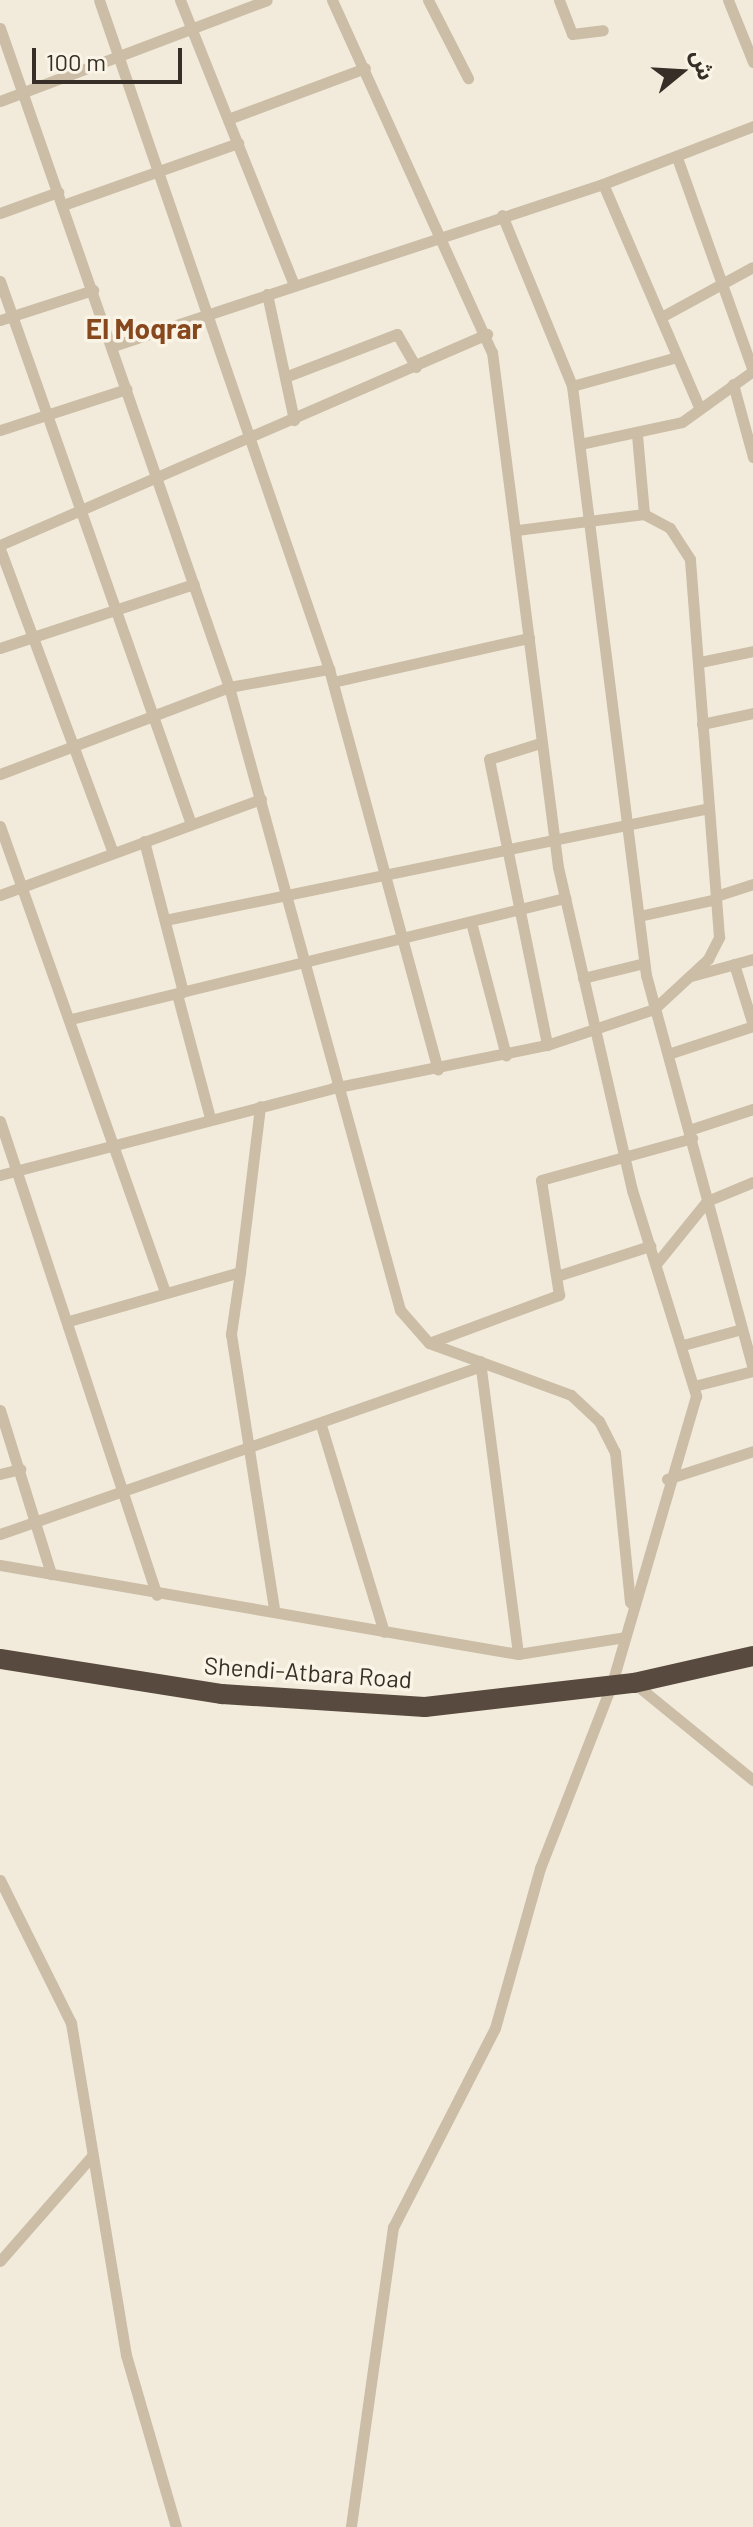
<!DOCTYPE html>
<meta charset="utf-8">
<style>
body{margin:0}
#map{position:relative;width:753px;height:2527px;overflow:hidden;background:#f2ebdb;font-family:Barlow,"Noto Sans Arabic",sans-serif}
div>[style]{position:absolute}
.street>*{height:11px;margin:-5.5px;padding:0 5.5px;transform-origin:5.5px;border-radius:5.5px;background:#cbbda6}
.highway>*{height:20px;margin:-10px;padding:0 10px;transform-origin:10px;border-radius:10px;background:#584a3e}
span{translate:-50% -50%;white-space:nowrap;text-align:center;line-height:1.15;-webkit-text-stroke:7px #faf4e7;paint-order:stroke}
.street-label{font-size:24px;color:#372f27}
.quarter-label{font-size:28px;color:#88481e;font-weight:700}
.north{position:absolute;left:641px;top:32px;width:80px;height:80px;-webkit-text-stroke:6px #faf4e7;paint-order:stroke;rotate:72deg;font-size:22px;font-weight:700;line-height:32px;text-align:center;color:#372f27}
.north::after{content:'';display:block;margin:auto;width:28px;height:36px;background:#372f27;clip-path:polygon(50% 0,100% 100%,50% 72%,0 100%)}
.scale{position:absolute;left:32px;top:48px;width:150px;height:36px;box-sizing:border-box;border:4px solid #372f27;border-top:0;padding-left:10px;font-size:24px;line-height:28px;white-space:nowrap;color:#372f27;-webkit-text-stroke:6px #faf4e7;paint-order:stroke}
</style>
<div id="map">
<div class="street">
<i style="left:180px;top:0;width:307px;rotate:68.2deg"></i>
<i style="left:332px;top:0;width:387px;rotate:65.6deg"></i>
<i style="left:492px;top:352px;width:519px;rotate:82.7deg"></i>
<i style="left:558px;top:867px;width:331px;rotate:77.1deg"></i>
<i style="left:632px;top:1190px;width:216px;rotate:72.7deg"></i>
<i style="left:696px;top:1396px;width:302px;rotate:106.3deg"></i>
<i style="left:611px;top:1686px;width:195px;rotate:111.3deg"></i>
<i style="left:540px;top:1868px;width:166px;rotate:105.7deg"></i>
<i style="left:495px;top:2028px;width:224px;rotate:117.1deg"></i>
<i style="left:393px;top:2227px;width:303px;rotate:98deg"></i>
<i style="left:428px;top:0;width:88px;rotate:62.9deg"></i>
<i style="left:559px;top:0;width:36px;rotate:69deg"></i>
<i style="left:572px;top:34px;width:31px;rotate:-7deg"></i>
<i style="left:728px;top:0;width:67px;rotate:68deg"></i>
<i style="left:0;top:28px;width:698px;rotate:70.84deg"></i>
<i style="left:229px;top:687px;width:646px;rotate:74.65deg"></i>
<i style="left:400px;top:1310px;width:44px;rotate:48.7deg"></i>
<i style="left:429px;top:1343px;width:151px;rotate:20.1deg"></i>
<i style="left:571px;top:1395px;width:38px;rotate:43deg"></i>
<i style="left:599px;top:1421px;width:35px;rotate:63deg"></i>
<i style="left:615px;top:1452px;width:151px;rotate:84.3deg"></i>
<i style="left:0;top:101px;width:285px;rotate:-20.7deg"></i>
<i style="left:228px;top:119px;width:146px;rotate:-20.4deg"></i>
<i style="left:603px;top:184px;width:245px;rotate:66.7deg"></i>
<i style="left:63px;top:205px;width:186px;rotate:-19.5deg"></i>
<i style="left:0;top:213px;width:62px;rotate:-19.9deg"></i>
<i style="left:502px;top:215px;width:185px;rotate:67.7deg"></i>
<i style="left:572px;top:386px;width:594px;rotate:82.84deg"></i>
<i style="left:646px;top:975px;width:407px;rotate:74.8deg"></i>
<i style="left:0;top:281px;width:576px;rotate:70.62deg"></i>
<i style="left:267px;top:294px;width:129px;rotate:77.9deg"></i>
<i style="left:663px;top:316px;width:102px;rotate:-28.6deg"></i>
<i style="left:0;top:320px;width:98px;rotate:-17.9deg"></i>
<i style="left:113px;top:346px;width:516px;rotate:-18.29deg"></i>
<i style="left:603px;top:184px;width:161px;rotate:-21.1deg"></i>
<i style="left:285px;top:377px;width:120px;rotate:-21deg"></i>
<i style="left:397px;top:334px;width:38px;rotate:60deg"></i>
<i style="left:733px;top:384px;width:76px;rotate:74.7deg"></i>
<i style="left:572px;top:386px;width:109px;rotate:-15.4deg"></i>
<i style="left:0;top:430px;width:133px;rotate:-18deg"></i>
<i style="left:637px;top:435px;width:79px;rotate:84.9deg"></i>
<i style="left:580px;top:444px;width:104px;rotate:-12.2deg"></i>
<i style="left:682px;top:422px;width:87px;rotate:-35.7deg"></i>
<i style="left:753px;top:371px;width:226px;rotate:-109.6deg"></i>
<i style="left:0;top:545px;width:531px;rotate:-23.43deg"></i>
<i style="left:0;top:549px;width:324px;rotate:69.6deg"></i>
<i style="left:0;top:648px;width:204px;rotate:-18.3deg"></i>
<i style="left:700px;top:662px;width:54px;rotate:-11.7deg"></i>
<i style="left:329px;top:669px;width:415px;rotate:74.8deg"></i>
<i style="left:333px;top:682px;width:201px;rotate:-12.7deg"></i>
<i style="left:702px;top:724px;width:52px;rotate:-12.2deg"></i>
<i style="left:537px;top:744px;width:50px;rotate:162.6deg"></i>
<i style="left:489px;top:759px;width:292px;rotate:78.5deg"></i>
<i style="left:0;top:774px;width:245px;rotate:-20.8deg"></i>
<i style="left:229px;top:687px;width:102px;rotate:-10.2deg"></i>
<i style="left:329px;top:669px;width:707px;rotate:-108.97deg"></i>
<i style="left:0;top:826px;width:494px;rotate:70.5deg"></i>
<i style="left:144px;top:841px;width:156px;rotate:75.5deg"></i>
<i style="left:0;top:895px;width:278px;rotate:-20.2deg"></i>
<i style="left:716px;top:896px;width:39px;rotate:-18deg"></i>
<i style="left:639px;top:916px;width:79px;rotate:-12.4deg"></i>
<i style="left:165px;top:920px;width:550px;rotate:-11.64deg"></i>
<i style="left:471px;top:922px;width:138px;rotate:75.3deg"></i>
<i style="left:734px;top:964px;width:64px;rotate:72.7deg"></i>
<i style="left:691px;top:976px;width:64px;rotate:-15.3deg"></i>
<i style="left:583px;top:978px;width:63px;rotate:-13.8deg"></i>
<i style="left:177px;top:994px;width:128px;rotate:75.1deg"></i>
<i style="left:71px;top:1019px;width:509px;rotate:-13.76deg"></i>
<i style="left:671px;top:1053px;width:86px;rotate:-18.2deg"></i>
<i style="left:0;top:1121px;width:499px;rotate:71.7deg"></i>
<i style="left:689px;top:1130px;width:67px;rotate:-18.2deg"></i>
<i style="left:0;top:1175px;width:344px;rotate:-14.6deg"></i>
<i style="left:333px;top:1088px;width:218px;rotate:-11.4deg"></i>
<i style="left:547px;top:1045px;width:113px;rotate:-18.6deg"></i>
<i style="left:654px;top:1009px;width:74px;rotate:-42.8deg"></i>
<i style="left:708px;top:959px;width:25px;rotate:-63deg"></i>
<i style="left:719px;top:937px;width:379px;rotate:-94.4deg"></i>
<i style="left:690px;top:559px;width:37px;rotate:-123deg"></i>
<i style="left:670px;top:528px;width:30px;rotate:-152deg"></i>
<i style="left:644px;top:514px;width:127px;rotate:172.8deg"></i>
<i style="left:656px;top:1264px;width:81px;rotate:-51deg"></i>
<i style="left:707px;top:1201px;width:50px;rotate:-22.4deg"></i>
<i style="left:240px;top:1272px;width:167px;rotate:-83.1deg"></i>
<i style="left:560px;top:1275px;width:95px;rotate:-17.9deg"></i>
<i style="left:69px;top:1321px;width:178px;rotate:-16deg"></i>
<i style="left:240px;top:1272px;width:63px;rotate:98.3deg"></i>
<i style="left:231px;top:1334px;width:277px;rotate:81.1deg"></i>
<i style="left:429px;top:1343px;width:139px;rotate:-20.3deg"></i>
<i style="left:559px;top:1295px;width:116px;rotate:-98.9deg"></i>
<i style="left:541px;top:1180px;width:157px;rotate:-15.5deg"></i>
<i style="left:683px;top:1345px;width:61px;rotate:-15.2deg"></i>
<i style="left:480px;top:1361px;width:295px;rotate:82.6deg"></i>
<i style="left:694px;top:1386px;width:61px;rotate:-14.3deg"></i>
<i style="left:0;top:1410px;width:172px;rotate:72.7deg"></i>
<i style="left:321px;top:1425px;width:216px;rotate:73.1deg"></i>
<i style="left:0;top:1474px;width:21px;rotate:-14deg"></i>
<i style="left:667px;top:1479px;width:90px;rotate:-18deg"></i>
<i style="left:0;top:1534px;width:509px;rotate:-19.25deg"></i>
<i style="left:0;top:1565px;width:526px;rotate:9.75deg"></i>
<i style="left:518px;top:1654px;width:108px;rotate:-9deg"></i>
<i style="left:634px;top:1683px;width:154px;rotate:39.2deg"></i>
<i style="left:0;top:1880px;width:160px;rotate:63.6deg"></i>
<i style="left:71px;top:2023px;width:337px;rotate:80.6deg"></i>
<i style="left:126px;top:2355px;width:179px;rotate:73.8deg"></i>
<i style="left:0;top:2261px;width:140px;rotate:-48.8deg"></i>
</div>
<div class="highway">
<i style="left:0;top:1659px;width:225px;rotate:9deg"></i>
<i style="left:222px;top:1694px;width:203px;rotate:3.7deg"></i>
<i style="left:425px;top:1707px;width:210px;rotate:-6.6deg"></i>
<i style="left:634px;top:1683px;width:122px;rotate:-12.8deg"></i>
</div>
<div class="street-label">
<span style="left:308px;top:1672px;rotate:4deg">Shendi-Atbara Road</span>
</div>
<div class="quarter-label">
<span style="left:144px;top:328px">El Moqrar</span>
</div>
<div class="north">ش</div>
<div class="scale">100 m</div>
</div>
